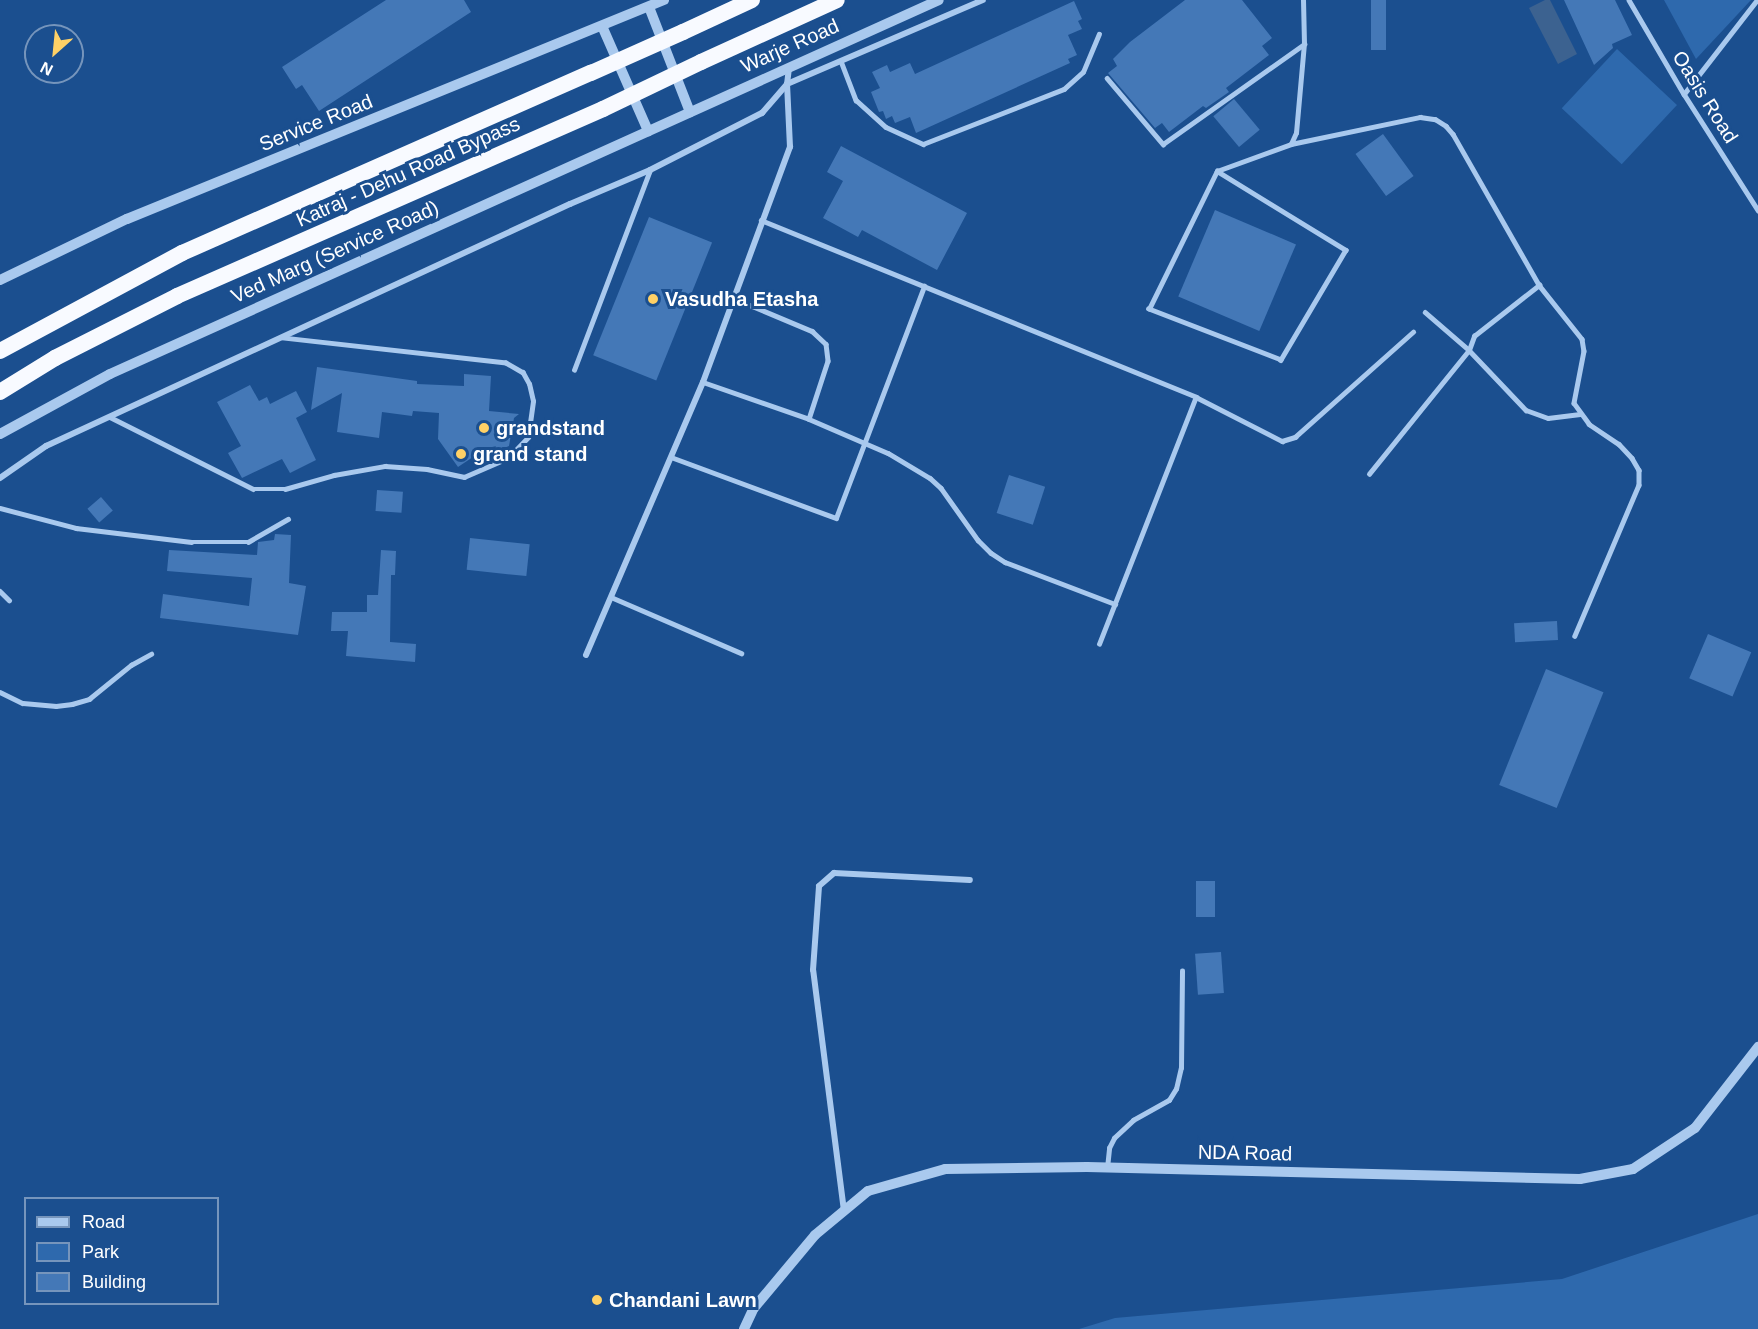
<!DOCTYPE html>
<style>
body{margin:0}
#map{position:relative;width:1758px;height:1329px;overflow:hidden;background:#1b4f8f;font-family:Arial,sans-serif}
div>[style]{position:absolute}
.green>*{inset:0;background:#2e69ad;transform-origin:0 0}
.water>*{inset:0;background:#3c6290}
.building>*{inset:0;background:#4478b7;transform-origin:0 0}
.service>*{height:4.5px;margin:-2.25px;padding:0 2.25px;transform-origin:2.25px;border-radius:2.25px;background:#a9c9ee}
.minor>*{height:6px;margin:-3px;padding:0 3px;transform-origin:3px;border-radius:3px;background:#a9c9ee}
.tertiary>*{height:10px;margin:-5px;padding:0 5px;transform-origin:5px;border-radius:5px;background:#a9c9ee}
.trunk>*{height:16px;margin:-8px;padding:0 8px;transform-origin:8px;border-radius:8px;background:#f8faff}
.trunk-bridge>*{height:16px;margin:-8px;padding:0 8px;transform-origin:8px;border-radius:8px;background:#f8faff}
.dots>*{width:16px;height:16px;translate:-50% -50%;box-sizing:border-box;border:3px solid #1b4f8f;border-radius:50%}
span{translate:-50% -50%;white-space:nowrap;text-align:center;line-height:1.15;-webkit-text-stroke:6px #1b4f8f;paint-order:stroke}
.street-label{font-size:20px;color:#fff}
.poi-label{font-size:20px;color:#fff;font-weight:700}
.left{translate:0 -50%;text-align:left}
.legend{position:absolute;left:24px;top:1197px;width:195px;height:108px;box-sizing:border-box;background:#1b4f8f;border:2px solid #7695bc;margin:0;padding:8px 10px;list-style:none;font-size:18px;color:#fff}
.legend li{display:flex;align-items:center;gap:12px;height:30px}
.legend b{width:30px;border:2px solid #7695bc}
.north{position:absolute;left:24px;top:24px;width:60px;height:60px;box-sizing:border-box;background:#1b4f8f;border:2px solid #7695bc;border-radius:50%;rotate:207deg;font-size:16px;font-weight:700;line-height:24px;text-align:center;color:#fff}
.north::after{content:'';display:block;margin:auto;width:21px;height:27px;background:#ffd166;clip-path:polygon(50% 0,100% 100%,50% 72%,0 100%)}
</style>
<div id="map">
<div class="green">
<i style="clip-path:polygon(1664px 0,1751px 0,1696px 59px)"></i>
<i style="left:1617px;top:49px;width:82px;height:81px;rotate:43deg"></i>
<i style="clip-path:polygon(1758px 1214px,1758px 1329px,1079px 1329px,1115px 1318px,1562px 1279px)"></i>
</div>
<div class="water">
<i style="clip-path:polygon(1545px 0,1550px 0,1577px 54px,1558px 64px,1529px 8px)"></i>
</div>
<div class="building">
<i style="clip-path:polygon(386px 0,464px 0,471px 12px,319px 111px,302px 85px,296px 89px,282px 67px)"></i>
<i style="clip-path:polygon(1185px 0,1242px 0,1272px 38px,1262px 46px,1269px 55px,1226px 88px,1229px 92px,1206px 108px,1203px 106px,1169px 132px,1162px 123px,1155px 128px,1108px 73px,1117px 66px,1113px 59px,1130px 42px)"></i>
<i style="left:1371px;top:0;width:15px;height:50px"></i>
<i style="clip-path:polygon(1564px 0,1615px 0,1632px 35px,1612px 44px,1613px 48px,1594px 65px)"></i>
<i style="clip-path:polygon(1074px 1px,1082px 19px,1078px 21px,1082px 29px,1068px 35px,1077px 55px,1068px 59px,1070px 63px,916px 133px,910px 117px,895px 123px,892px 116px,886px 119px,883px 111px,879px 112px,871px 92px,880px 88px,872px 72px,887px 65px,890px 72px,910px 63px,915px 74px)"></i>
<i style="left:1234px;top:99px;width:40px;height:27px;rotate:50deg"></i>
<i style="left:1383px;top:134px;width:52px;height:34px;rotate:54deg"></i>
<i style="clip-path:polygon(841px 146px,967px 213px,937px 270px,862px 230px,858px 237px,823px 218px,843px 181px,827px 172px)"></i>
<i style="left:1215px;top:210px;width:88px;height:94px;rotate:23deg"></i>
<i style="left:649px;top:217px;width:68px;height:149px;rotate:22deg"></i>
<i style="clip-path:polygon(317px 367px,417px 381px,417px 384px,464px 386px,464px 374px,491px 376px,489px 411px,519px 414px,514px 418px,509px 446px,497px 451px,488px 447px,458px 467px,438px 439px,439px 413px,413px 411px,412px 416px,382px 412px,379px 438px,337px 432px,342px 393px,311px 410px)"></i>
<i style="clip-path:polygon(250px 385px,259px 401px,267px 397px,270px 404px,296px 391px,307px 412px,296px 418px,316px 460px,290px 473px,282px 459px,242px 478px,228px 453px,241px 446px,217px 402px)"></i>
<i style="left:1009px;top:475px;width:38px;height:40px;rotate:18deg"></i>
<i style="left:377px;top:490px;width:26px;height:21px;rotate:4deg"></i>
<i style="left:101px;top:497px;width:18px;height:18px;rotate:49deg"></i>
<i style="clip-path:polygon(275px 534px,291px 535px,289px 583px,306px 586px,298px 635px,160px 618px,163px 594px,249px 606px,252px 578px,167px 571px,169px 550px,257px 555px,258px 542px,274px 540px)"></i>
<i style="left:470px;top:538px;width:60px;height:32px;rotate:6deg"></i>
<i style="clip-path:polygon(381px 550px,396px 551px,395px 575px,391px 575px,390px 642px,416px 644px,415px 662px,346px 656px,348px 631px,331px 631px,332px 612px,367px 612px,367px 595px,378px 595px)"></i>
<i style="left:1557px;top:621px;width:19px;height:43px;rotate:87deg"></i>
<i style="left:1708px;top:634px;width:47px;height:48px;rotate:23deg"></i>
<i style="left:1546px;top:669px;width:62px;height:125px;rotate:22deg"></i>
<i style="left:1196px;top:881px;width:19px;height:36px"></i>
<i style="left:1221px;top:952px;width:41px;height:26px;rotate:86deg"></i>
</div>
<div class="service">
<i style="left:1629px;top:0;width:109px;rotate:59.7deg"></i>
<i style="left:1684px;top:94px;width:138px;rotate:57.5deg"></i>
<i style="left:841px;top:61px;width:42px;rotate:69deg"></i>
<i style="left:856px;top:100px;width:40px;rotate:42deg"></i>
<i style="left:886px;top:127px;width:41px;rotate:24.7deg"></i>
<i style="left:923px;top:144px;width:151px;rotate:-21.3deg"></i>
<i style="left:1064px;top:89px;width:25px;rotate:-42deg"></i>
<i style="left:1083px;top:72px;width:41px;rotate:-67.2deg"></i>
<i style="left:1107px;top:78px;width:87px;rotate:49.7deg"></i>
<i style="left:1163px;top:144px;width:173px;rotate:-35.3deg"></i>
<i style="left:1684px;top:94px;width:119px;rotate:-52.2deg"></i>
<i style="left:1291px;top:144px;width:132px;rotate:-11.8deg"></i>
<i style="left:1420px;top:117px;width:15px;rotate:8deg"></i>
<i style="left:1435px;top:119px;width:13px;rotate:32deg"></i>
<i style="left:1446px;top:126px;width:11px;rotate:49deg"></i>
<i style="left:1453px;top:134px;width:174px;rotate:60.3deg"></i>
<i style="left:1539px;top:285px;width:69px;rotate:51.5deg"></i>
<i style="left:1582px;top:339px;width:12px;rotate:81deg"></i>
<i style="left:1584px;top:351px;width:53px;rotate:100.9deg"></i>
<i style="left:1574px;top:403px;width:26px;rotate:54deg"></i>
<i style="left:1589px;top:424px;width:36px;rotate:34deg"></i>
<i style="left:1619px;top:444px;width:19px;rotate:47deg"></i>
<i style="left:1632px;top:458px;width:14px;rotate:60deg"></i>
<i style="left:1639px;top:470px;width:15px;rotate:90deg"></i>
<i style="left:1639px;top:485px;width:164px;rotate:113deg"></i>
<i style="left:1217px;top:171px;width:151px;rotate:31.5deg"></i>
<i style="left:1346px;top:250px;width:128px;rotate:120.6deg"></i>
<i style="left:1281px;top:360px;width:142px;rotate:-158.9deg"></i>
<i style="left:1149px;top:309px;width:154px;rotate:-63.8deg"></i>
<i style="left:1217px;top:171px;width:79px;rotate:-20deg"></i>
<i style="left:1291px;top:144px;width:12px;rotate:-66deg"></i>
<i style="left:1296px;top:133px;width:89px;rotate:-84.9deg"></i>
<i style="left:1304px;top:44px;width:44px;rotate:-91.3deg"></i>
<i style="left:761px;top:220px;width:470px;rotate:22.1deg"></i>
<i style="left:1196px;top:397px;width:97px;rotate:27.1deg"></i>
<i style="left:1282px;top:441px;width:14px;rotate:-17deg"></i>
<i style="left:1295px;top:437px;width:158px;rotate:-41.7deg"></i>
<i style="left:733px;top:298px;width:86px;rotate:22.7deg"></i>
<i style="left:812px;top:331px;width:19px;rotate:43deg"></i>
<i style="left:826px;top:344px;width:17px;rotate:83deg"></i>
<i style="left:828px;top:361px;width:61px;rotate:108.1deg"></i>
<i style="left:1425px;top:312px;width:58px;rotate:40.8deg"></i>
<i style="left:1469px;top:350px;width:83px;rotate:46.5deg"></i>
<i style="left:1526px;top:410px;width:23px;rotate:20deg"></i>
<i style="left:1548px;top:418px;width:32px;rotate:-7deg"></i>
<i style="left:574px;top:370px;width:214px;rotate:-69.2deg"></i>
<i style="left:703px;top:382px;width:112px;rotate:19.2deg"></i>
<i style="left:809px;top:419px;width:86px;rotate:23.3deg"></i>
<i style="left:888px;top:453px;width:49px;rotate:30.8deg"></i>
<i style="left:930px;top:478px;width:15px;rotate:42deg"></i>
<i style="left:941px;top:488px;width:64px;rotate:54.6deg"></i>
<i style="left:978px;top:540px;width:18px;rotate:45deg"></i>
<i style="left:991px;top:553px;width:17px;rotate:33deg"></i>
<i style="left:1005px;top:562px;width:118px;rotate:20.9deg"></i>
<i style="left:110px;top:417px;width:160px;rotate:26.7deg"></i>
<i style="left:253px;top:489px;width:32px"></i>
<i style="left:285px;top:489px;width:51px;rotate:-15.9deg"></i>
<i style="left:334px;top:475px;width:52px;rotate:-10deg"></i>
<i style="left:385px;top:466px;width:42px;rotate:4.1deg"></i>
<i style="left:427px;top:469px;width:38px;rotate:12deg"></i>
<i style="left:464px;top:477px;width:48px;rotate:-23.4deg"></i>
<i style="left:508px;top:458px;width:29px;rotate:-46deg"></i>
<i style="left:528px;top:437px;width:36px;rotate:-82deg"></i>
<i style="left:533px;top:401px;width:17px;rotate:-103deg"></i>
<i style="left:529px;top:384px;width:13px;rotate:-119deg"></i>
<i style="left:523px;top:373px;width:20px;rotate:-150deg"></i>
<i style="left:506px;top:363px;width:225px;rotate:-173.6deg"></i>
<i style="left:671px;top:457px;width:176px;rotate:20.3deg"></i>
<i style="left:836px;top:518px;width:248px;rotate:-69.2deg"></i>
<i style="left:1369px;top:474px;width:159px;rotate:-51.1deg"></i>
<i style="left:1469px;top:350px;width:15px;rotate:-70deg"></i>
<i style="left:1474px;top:336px;width:83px;rotate:-38.1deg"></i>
<i style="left:0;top:508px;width:79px;rotate:14.7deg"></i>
<i style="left:76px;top:528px;width:116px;rotate:6.9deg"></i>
<i style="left:191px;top:542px;width:57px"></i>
<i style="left:248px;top:542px;width:46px;rotate:-29.9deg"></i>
<i style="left:0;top:591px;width:13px;rotate:45deg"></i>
<i style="left:611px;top:597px;width:142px;rotate:23.3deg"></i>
<i style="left:1099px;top:644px;width:265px;rotate:-68.6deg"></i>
<i style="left:0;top:692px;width:25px;rotate:26deg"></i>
<i style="left:23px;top:703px;width:33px;rotate:5deg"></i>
<i style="left:56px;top:706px;width:16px;rotate:-7deg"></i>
<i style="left:72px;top:704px;width:18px;rotate:-16deg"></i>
<i style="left:89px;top:699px;width:54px;rotate:-39deg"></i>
<i style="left:131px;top:665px;width:23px;rotate:-29deg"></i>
<i style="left:1107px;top:1168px;width:20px;rotate:-84deg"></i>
<i style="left:1109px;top:1148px;width:11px;rotate:-63deg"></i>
<i style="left:1114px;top:1138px;width:26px;rotate:-43deg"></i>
<i style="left:1133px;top:1120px;width:41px;rotate:-29.1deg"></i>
<i style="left:1169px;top:1100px;width:13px;rotate:-58deg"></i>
<i style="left:1176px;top:1089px;width:22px;rotate:-77deg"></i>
<i style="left:1181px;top:1068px;width:97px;rotate:-89.4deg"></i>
</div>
<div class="minor">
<i style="left:789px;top:68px;width:16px;rotate:97deg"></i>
<i style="left:787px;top:84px;width:213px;rotate:-23.2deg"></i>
<i style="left:0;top:478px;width:56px;rotate:-34.8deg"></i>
<i style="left:46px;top:446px;width:577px;rotate:-24.79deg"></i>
<i style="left:570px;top:204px;width:87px;rotate:-23deg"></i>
<i style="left:650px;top:170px;width:126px;rotate:-27deg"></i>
<i style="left:762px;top:113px;width:38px;rotate:-49deg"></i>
<i style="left:586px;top:655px;width:297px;rotate:-66.8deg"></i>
<i style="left:703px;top:382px;width:251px;rotate:-69.7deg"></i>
<i style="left:790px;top:147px;width:63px;rotate:-92.7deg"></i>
<i style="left:844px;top:1211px;width:243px;rotate:-97.3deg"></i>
<i style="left:813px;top:970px;width:84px;rotate:-85.9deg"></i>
<i style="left:819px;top:886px;width:20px;rotate:-41deg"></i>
<i style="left:834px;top:873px;width:136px;rotate:2.9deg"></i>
</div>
<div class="tertiary">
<i style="left:649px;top:7px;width:113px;rotate:68.7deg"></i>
<i style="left:602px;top:26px;width:115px;rotate:66.3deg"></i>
<i style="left:0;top:280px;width:141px;rotate:-25.7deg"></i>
<i style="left:127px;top:219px;width:580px;rotate:-22.19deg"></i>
<i style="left:0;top:434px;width:125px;rotate:-28.6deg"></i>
<i style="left:110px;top:374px;width:909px;rotate:-24.28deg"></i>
<i style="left:744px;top:1329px;width:23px;rotate:-65deg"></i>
<i style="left:754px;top:1308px;width:95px;rotate:-50.1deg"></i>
<i style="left:815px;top:1235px;width:69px;rotate:-39.7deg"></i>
<i style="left:868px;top:1191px;width:80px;rotate:-15.9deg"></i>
<i style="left:945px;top:1169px;width:142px;rotate:-0.8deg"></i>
<i style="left:1087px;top:1167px;width:493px;rotate:1.4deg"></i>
<i style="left:1580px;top:1179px;width:54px;rotate:-10.7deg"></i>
<i style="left:1633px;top:1169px;width:74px;rotate:-33.5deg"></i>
<i style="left:1695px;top:1128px;width:103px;rotate:-52.1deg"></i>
</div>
<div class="trunk">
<i style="left:683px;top:32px;width:76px;rotate:-24.9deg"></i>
<i style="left:701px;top:62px;width:149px;rotate:-24.5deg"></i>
<i style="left:0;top:351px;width:207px;rotate:-28.3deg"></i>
<i style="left:182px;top:253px;width:447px;rotate:-23.8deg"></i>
<i style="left:0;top:392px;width:65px;rotate:-31.7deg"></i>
<i style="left:55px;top:358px;width:137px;rotate:-26.9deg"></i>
<i style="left:177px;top:296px;width:465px;rotate:-23.7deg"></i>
</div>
<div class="trunk-bridge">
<i style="left:591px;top:73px;width:101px;rotate:-24deg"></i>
<i style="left:603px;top:109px;width:109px;rotate:-25.6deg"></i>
</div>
<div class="dots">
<i style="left:653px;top:299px;background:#ffd166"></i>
<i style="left:484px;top:428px;background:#ffd166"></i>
<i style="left:461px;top:454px;background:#ffd166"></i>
<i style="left:597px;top:1300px;background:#ffd166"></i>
</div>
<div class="street-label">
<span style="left:790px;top:46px;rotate:-24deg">Warje Road</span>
<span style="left:1705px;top:97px;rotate:58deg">Oasis Road</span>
<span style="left:316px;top:123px;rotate:-22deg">Service Road</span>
<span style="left:408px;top:172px;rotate:-24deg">Katraj - Dehu Road Bypass</span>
<span style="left:335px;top:252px;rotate:-24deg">Ved Marg (Service Road)</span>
<span style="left:1245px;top:1153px;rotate:1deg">NDA Road</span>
</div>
<div class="poi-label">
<span class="left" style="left:665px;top:299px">Vasudha Etasha</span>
<span class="left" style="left:496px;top:428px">grandstand</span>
<span class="left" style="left:473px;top:454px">grand stand</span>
<span class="left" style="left:609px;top:1300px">Chandani Lawn</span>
</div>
<ul class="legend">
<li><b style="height:8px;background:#a9c9ee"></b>Road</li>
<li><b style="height:16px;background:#2e69ad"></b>Park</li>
<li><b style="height:16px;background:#4478b7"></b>Building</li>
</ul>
<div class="north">N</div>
</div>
